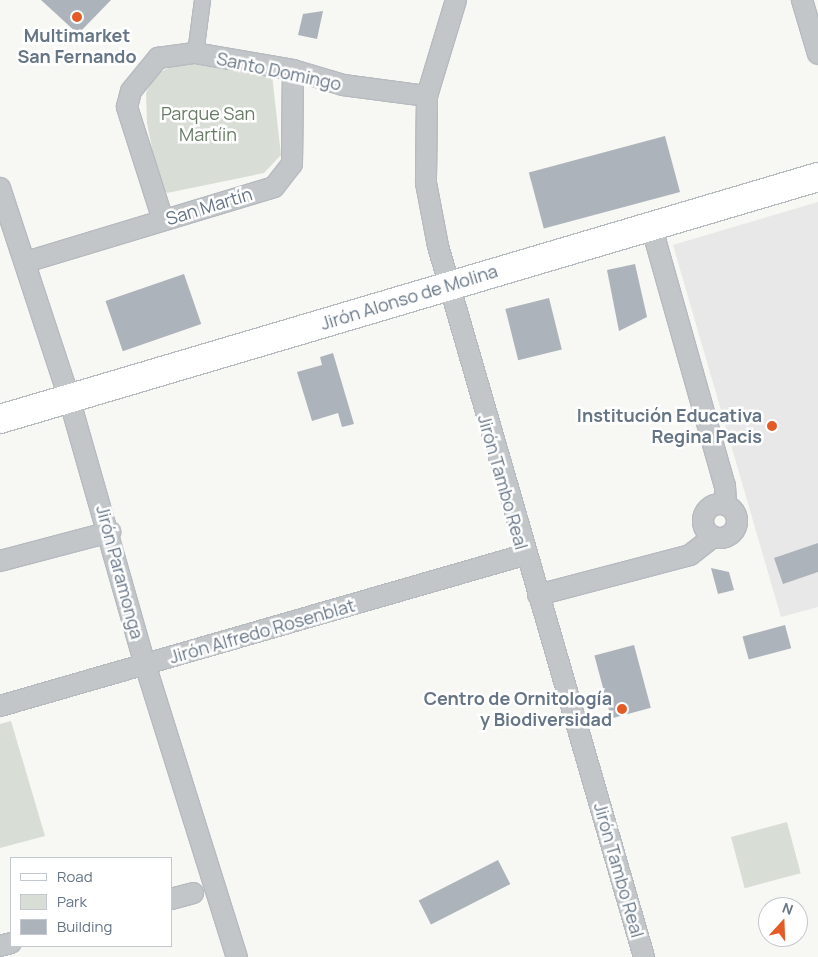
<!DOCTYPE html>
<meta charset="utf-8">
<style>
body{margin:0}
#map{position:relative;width:818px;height:957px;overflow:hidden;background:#f7f7f4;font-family:Manrope,sans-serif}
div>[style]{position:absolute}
.built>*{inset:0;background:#e7e8e7}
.green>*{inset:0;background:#d8ded5;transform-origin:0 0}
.building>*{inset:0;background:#adb3ba;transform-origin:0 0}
.roads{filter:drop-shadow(1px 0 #b6bbc0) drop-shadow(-1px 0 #b6bbc0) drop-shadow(0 1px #b6bbc0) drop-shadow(0 -1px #b6bbc0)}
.pedestrian>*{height:15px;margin:-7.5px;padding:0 7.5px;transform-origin:7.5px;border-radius:7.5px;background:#c2c6c9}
.minor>*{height:20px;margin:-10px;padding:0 10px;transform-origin:10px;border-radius:10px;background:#c2c6c9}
.minor>.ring{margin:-10px;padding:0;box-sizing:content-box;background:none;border:20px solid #c2c6c9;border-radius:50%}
.secondary>*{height:28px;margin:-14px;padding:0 14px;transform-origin:14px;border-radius:14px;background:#fff}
.dots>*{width:14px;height:14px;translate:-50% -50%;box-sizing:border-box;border:2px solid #fff;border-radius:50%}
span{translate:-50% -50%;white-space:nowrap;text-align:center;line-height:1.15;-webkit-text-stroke:5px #fff;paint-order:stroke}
.poi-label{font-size:18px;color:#667585;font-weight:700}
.right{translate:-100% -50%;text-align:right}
.street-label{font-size:18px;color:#667585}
.park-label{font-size:18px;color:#687c65}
.legend{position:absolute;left:10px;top:857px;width:162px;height:90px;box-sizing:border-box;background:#fff;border:1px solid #c2c8ce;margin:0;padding:6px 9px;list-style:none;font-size:15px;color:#667585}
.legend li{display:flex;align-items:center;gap:10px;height:25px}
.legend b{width:25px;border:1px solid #c2c8ce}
.north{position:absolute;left:758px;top:897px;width:50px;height:50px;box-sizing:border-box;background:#fff;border:1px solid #c2c8ce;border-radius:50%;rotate:20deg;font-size:14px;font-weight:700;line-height:20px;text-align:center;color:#667585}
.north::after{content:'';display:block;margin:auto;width:18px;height:22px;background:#e35c27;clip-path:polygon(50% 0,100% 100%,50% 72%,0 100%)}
</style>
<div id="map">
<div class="built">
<i style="clip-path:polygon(818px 202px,818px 607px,781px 617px,673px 245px)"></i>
</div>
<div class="green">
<i style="clip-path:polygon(202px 62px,272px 75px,281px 155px,264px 173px,167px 193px,159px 183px,147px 123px,146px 93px,155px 75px,172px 66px)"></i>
<i style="clip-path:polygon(11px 721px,45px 836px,0 848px,0 724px)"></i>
<i style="left:787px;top:822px;width:53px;height:58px;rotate:75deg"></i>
</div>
<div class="building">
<i style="clip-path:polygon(41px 0,111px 0,78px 34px)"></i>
<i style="clip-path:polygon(323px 11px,317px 39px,298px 35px,303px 14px)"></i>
<i style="left:665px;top:136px;width:58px;height:141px;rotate:75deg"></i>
<i style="clip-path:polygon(635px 264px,647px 317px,619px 331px,607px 270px)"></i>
<i style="left:184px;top:274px;width:53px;height:83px;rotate:71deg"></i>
<i style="left:549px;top:298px;width:53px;height:45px;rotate:76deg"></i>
<i style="clip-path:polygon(333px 353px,354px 424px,342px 427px,338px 413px,312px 421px,297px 372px,322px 365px,320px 357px)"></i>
<i style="clip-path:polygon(818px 543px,818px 572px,783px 584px,774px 558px)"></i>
<i style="clip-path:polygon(711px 568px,729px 572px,734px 590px,718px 594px)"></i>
<i style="left:785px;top:625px;width:24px;height:44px;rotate:75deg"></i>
<i style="left:634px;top:645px;width:65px;height:41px;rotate:75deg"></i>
<i style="left:498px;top:860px;width:27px;height:89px;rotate:63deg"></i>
</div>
<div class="roads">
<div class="pedestrian">
<i style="left:195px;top:53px;width:53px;rotate:-82.5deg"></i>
</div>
<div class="minor">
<i style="left:456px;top:0;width:100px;rotate:106.8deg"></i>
<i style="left:427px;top:96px;width:87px;rotate:90.7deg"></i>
<i style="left:426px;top:183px;width:64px;rotate:79.2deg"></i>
<i style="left:438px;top:246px;width:740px;rotate:73.84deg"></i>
<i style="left:802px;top:0;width:56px;rotate:73.5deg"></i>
<i style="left:0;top:188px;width:221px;rotate:71.8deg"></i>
<i style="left:69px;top:398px;width:277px;rotate:74.1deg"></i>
<i style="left:145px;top:664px;width:307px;rotate:72.6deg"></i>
<i style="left:163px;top:220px;width:119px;rotate:-107.7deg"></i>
<i style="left:127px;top:107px;width:16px;rotate:-76deg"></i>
<i style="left:131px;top:91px;width:43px;rotate:-50.7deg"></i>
<i style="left:158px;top:58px;width:37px;rotate:-8deg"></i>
<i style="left:195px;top:53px;width:99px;rotate:9.8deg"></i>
<i style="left:293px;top:70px;width:52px;rotate:16.7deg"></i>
<i style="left:343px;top:85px;width:85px;rotate:7.5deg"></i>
<i style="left:651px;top:225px;width:271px;rotate:74.2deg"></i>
<i style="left:725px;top:486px;width:19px;rotate:87deg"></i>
<i style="left:26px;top:262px;width:259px;rotate:-16.8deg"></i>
<i style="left:274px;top:187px;width:29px;rotate:-52deg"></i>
<i style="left:292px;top:164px;width:94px;rotate:-89.4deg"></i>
<i class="ring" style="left:703px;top:504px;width:14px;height:14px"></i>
<i style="left:0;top:561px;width:114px;rotate:-14.8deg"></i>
<i style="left:538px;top:595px;width:157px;rotate:-14.7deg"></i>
<i style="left:690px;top:555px;width:29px;rotate:-38deg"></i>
<i style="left:0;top:706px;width:545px;rotate:-16.08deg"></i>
<i style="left:171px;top:899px;width:23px;rotate:-15deg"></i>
<i style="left:0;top:946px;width:11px;rotate:-15deg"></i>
</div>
<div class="secondary">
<i style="left:0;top:419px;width:853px;rotate:-16.48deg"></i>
</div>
</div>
<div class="dots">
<i style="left:77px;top:17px;background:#e35c27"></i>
<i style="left:772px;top:426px;background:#e35c27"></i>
<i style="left:622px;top:709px;background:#e35c27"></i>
</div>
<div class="poi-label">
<span style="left:77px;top:46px">Multimarket<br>San Fernando</span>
<span class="right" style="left:762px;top:426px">Institución Educativa<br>Regina Pacis</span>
<span class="right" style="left:612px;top:709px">Centro de Ornitología<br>y Biodiversidad</span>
</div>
<div class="street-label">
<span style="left:279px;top:71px;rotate:12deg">Santo Domingo</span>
<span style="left:209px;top:206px;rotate:-17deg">San Martín</span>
<span style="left:409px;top:297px;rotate:-17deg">Jirón Alonso de Molina</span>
<span style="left:503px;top:482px;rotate:74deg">Jirón Tambo Real</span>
<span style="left:120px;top:572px;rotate:75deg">Jirón Paramonga</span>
<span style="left:262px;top:631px;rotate:-16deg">Jirón Alfredo Rosenblat</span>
<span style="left:619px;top:870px;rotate:74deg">Jirón Tambo Real</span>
</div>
<div class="park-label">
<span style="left:208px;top:124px">Parque San<br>Martíin</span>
</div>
<ul class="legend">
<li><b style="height:6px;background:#fff"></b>Road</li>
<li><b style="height:14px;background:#d8ded5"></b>Park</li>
<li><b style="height:14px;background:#adb3ba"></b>Building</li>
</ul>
<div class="north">N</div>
</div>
